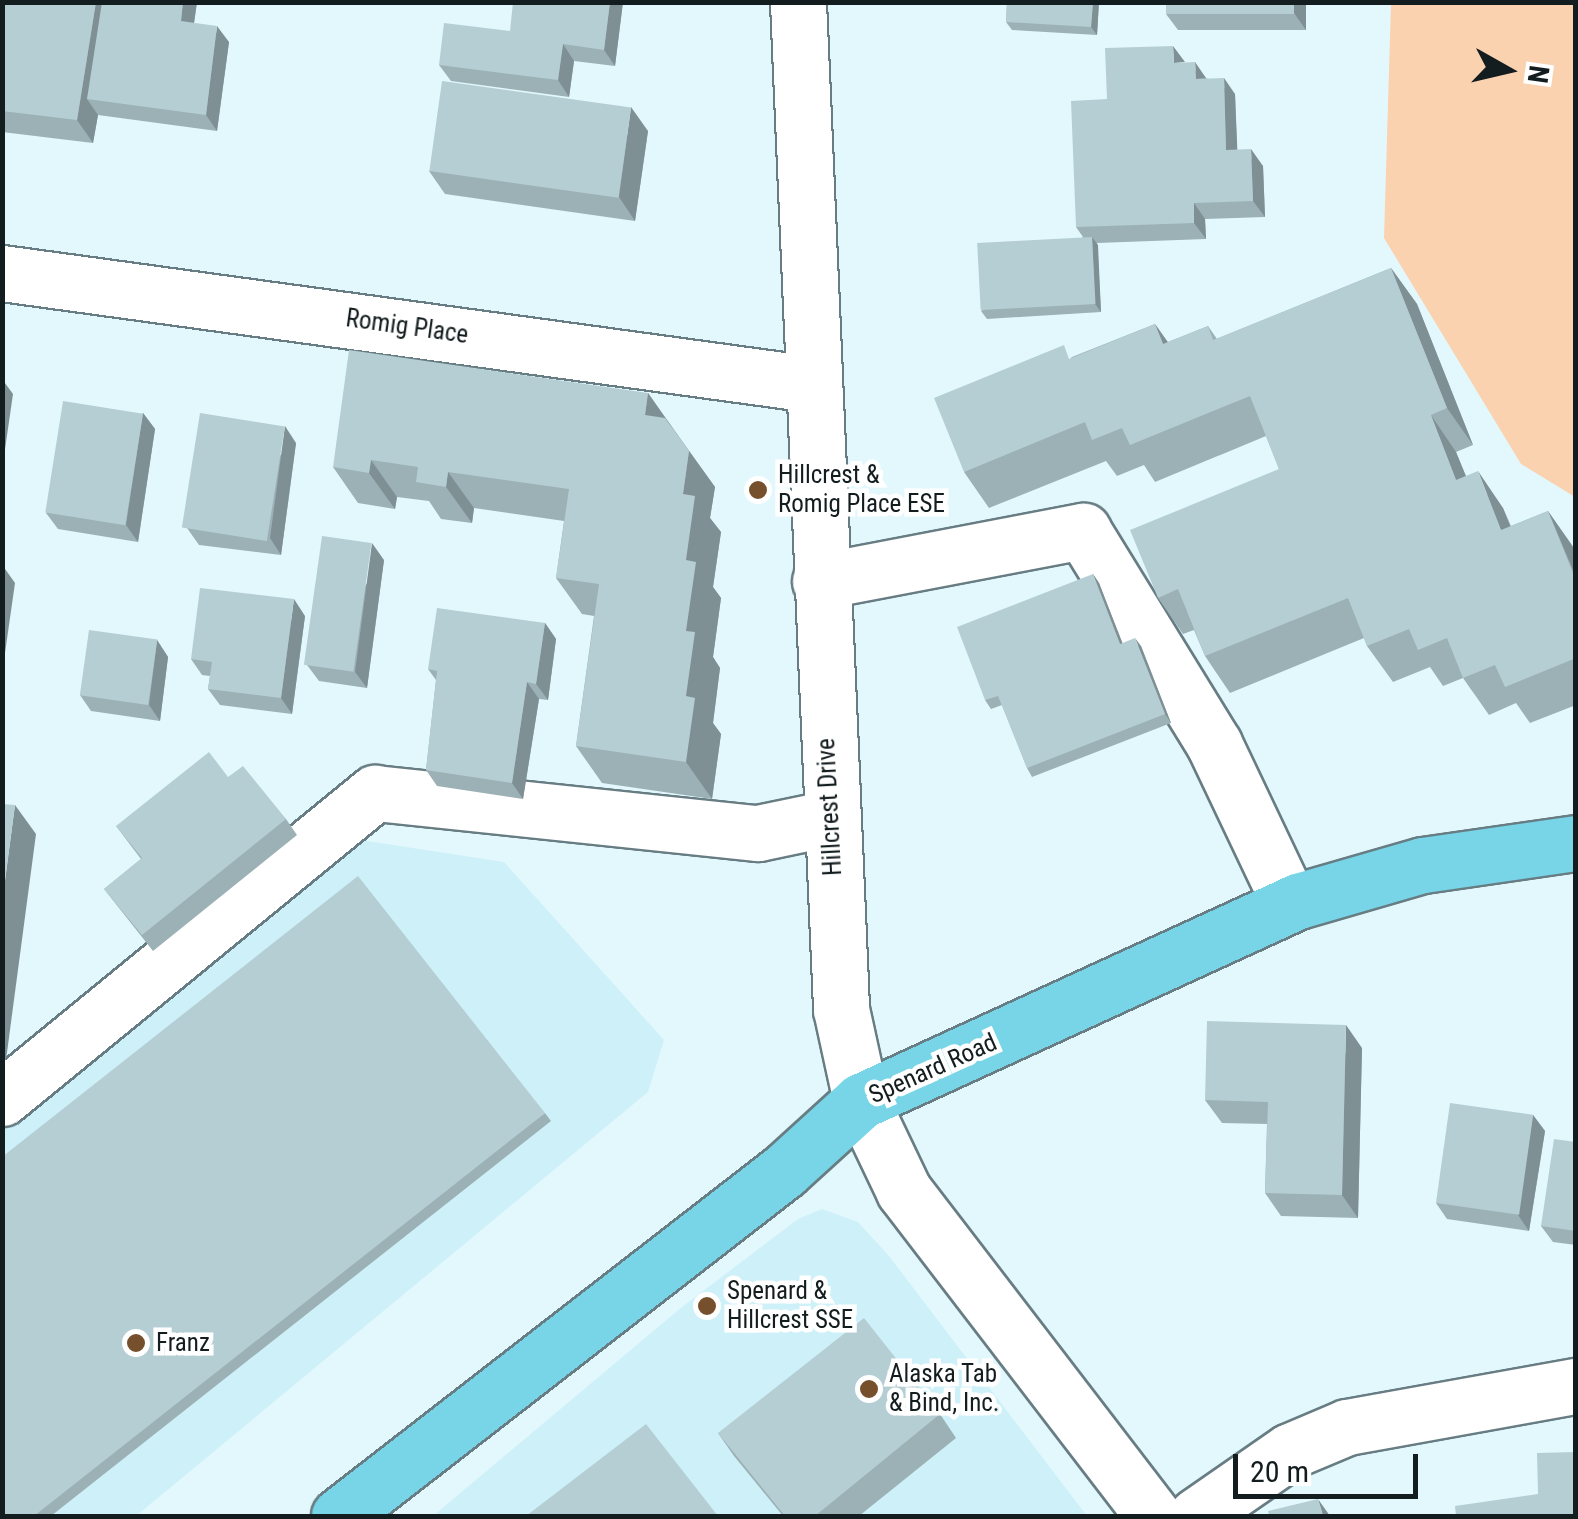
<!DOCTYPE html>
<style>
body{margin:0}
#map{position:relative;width:1578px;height:1519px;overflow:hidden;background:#e3f8fd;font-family:"Roboto Condensed",sans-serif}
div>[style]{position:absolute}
.built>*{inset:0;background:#cef0f9}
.green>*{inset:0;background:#fad2b0}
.roads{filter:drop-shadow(2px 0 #677d83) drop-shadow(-2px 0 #677d83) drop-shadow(0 2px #677d83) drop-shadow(0 -2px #677d83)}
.minor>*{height:55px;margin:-27.5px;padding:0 27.5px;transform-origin:27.5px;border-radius:27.5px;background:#fff}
.major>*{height:55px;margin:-27.5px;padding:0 27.5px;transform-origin:27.5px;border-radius:27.5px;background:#77d5e7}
.wall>*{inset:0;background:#9cb1b6}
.shaded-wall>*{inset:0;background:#7f9094}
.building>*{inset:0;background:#b5ced4;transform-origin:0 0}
.dots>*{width:28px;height:28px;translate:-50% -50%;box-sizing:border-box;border:5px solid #fff;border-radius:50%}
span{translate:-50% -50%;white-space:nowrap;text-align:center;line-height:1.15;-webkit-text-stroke:9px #fff;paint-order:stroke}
.street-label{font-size:25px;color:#131c1e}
.poi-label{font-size:25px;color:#131c1e}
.left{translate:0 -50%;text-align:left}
.frame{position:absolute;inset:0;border:5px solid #131c1e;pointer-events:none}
.north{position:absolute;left:1458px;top:20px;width:100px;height:100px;-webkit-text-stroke:8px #fff;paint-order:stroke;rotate:98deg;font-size:28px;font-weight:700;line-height:40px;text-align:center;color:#131c1e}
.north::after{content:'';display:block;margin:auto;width:35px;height:45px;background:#131c1e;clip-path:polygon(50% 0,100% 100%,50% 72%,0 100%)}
.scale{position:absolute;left:1233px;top:1454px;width:185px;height:45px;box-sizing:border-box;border:5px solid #131c1e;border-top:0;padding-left:12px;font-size:30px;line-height:35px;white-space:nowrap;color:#131c1e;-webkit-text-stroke:8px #fff;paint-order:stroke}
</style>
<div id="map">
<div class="built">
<i style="clip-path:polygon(354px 839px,504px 862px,664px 1040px,648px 1092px,136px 1516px,3px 1516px,3px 1095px)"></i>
<i style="clip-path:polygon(822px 1209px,858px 1222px,889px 1256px,1087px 1516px,433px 1516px,682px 1307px,798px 1219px)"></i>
</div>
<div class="green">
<i style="clip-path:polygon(1391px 3px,1575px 3px,1575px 497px,1521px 464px,1384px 238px)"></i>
</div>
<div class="roads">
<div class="minor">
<i style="left:798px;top:2px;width:1008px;rotate:87.55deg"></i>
<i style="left:841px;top:1009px;width:94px;rotate:77.7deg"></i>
<i style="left:861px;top:1101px;width:100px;rotate:64.5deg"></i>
<i style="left:904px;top:1191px;width:409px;rotate:52.5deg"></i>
<i style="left:2px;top:273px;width:817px;rotate:7.81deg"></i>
<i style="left:820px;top:581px;width:268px;rotate:-10.8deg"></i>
<i style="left:1083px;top:531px;width:250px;rotate:58.4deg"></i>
<i style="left:1214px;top:744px;width:177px;rotate:64.6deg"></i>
<i style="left:2px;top:1098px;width:482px;rotate:-39.3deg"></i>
<i style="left:375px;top:793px;width:385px;rotate:6deg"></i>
<i style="left:758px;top:833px;width:74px;rotate:-11.8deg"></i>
<i style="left:1196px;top:1516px;width:114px;rotate:-34.7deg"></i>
<i style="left:1290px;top:1451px;width:62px;rotate:-22.8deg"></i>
<i style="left:1347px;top:1427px;width:233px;rotate:-10.2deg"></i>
</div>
<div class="major">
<i style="left:339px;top:1516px;width:563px;rotate:-37.79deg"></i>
<i style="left:784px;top:1171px;width:104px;rotate:-42.3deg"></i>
<i style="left:861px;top:1101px;width:481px;rotate:-24.6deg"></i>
<i style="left:1298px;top:901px;width:130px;rotate:-16.1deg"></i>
<i style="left:1423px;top:865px;width:155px;rotate:-8.2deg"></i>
</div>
</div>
<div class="wall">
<i style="clip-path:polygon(5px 2px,197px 2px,194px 23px,229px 42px,217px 131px,98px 115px,93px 143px,2px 132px,2px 20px)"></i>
<i style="clip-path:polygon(623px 2px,615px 66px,574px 61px,569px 97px,451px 81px,439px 65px,510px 31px)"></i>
<i style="clip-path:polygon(1007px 2px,1099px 2px,1097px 35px,1012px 30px,1006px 22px)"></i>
<i style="clip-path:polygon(1166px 2px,1306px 2px,1306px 30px,1178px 30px,1166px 14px)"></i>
<i style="clip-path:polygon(1185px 63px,1206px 78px,1235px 94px,1237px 150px,1263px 166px,1265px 217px,1205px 219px,1206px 239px,1097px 243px,1101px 312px,987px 319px,981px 311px,1083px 237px,1076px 227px,1107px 99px)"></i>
<i style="clip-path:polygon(648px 131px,635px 221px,445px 194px,429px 171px)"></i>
<i style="clip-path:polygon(1391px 268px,1417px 304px,1473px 445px,1456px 452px,1466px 476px,1503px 508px,1511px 526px,1548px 511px,1576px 552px,1576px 705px,1530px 723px,1516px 703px,1489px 715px,1463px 678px,1443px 686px,1430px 667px,1393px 682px,1367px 646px,1364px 638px,1230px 693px,1205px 656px,1194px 630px,1183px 634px,1158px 598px,1279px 469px,1266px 436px,1155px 482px,1144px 465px,1117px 476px,1106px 461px,989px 508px,964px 472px,1072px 357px,1155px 324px,1168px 342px,1208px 326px,1217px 339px)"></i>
<i style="clip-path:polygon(648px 393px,715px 487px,710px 518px,721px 532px,713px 587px,721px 598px,713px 657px,720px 668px,713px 723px,721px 734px,712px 799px,602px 783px,576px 746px,594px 616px,582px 614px,556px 578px,564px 521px,474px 508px,472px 523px,441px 519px,429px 501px,397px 497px,395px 509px,358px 503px,333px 467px)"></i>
<i style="clip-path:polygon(143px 413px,155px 429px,138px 542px,58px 529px,46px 513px)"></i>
<i style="clip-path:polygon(296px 443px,281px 555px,199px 545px,187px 528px)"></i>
<i style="clip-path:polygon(384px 560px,367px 688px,319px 681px,307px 665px)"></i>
<i style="clip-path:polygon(1093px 574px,1099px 583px,1122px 643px,1141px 646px,1171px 723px,1032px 777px,1027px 768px,1002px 705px,991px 709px,985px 700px)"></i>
<i style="clip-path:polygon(305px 616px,292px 714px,220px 705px,208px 689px,210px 676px,202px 675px,191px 659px)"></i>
<i style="clip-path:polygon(545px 623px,556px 639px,548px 700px,539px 699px,523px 799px,437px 786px,426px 770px,436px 680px,428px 669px)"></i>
<i style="clip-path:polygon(157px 640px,168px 657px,160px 721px,91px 711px,80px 695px)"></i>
<i style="clip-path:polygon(228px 777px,286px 819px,297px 835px,153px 951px,104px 889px,141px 859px,116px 826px)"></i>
<i style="clip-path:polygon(1362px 1048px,1358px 1218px,1281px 1216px,1265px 1193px,1267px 1124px,1222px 1123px,1205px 1100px)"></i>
<i style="clip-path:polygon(545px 1113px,551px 1121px,51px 1516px,2px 1516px)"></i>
<i style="clip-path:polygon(1533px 1115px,1545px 1131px,1529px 1231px,1447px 1219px,1436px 1203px)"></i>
<i style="clip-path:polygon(1576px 1142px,1576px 1245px,1553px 1242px,1541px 1226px)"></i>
<i style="clip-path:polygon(940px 1414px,956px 1438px,859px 1516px,783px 1516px,734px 1456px,718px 1433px)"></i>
</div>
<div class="shaded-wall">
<i style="clip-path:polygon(96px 2px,116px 2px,87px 99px,98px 115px,93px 143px,77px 120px)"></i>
<i style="clip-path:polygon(183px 2px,197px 2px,192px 37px,181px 21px)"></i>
<i style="clip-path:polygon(610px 2px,623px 2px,615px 66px,604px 50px)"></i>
<i style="clip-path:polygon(1093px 2px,1099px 2px,1097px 35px,1091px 27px)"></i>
<i style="clip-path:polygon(1294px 2px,1306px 2px,1306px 30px,1294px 13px)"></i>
<i style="clip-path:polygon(217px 26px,229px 42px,217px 131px,206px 115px)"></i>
<i style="clip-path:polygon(563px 44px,574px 61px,569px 97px,558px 80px)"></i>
<i style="clip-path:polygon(1173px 46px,1185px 62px,1174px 63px)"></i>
<i style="clip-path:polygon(1195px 62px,1206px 78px,1196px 79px)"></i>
<i style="clip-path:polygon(1224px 78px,1235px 94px,1238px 166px,1226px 150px)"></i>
<i style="clip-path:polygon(631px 107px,648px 131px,635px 221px,619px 197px)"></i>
<i style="clip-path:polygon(1251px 149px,1263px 166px,1265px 217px,1253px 201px)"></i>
<i style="clip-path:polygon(1194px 203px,1205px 219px,1206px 239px,1194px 223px)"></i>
<i style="clip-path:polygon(1092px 237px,1098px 245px,1101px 312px,1095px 304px)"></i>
<i style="clip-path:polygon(1391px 268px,1417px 304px,1473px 445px,1447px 408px)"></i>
<i style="clip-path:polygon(1155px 324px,1180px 360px,1163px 344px)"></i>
<i style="clip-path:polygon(2px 379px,13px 394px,2px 470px)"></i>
<i style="clip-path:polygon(648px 393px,673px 429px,645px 415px)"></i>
<i style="clip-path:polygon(143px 413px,155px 429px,138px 542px,126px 525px)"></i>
<i style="clip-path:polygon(1431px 415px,1456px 452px,1482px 516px,1456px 480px)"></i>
<i style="clip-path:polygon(285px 426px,296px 443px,281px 555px,270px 538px)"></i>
<i style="clip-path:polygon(689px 451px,715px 487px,710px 518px,721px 532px,713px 587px,721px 598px,713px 657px,720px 668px,713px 723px,721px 734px,712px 799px,686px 762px,686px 560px,683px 494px)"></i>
<i style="clip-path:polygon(371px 460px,397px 497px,395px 509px,369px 473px)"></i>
<i style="clip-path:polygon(1478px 471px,1503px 508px,1526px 566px,1501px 530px)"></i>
<i style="clip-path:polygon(448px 472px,474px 508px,472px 523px,446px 487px)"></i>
<i style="clip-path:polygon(1548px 511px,1574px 548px,1576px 552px,1576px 577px)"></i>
<i style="clip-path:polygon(372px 543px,384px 560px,367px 688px,355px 672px)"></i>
<i style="clip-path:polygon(3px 566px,15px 583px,4px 660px,2px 658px)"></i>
<i style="clip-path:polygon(1093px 574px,1099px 583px,1126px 652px,1120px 644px)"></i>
<i style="clip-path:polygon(294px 599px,305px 616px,292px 714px,281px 698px)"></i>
<i style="clip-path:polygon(545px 623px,556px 639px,548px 700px,536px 684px)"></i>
<i style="clip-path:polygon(1135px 638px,1141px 646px,1171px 723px,1165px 714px)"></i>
<i style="clip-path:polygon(157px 640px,168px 657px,160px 721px,149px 705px)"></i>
<i style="clip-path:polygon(527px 682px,539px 699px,523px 799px,512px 783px)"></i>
<i style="clip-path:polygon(15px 805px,36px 834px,6px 1060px,2px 1056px,2px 903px)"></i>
<i style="clip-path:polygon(1346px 1025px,1362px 1048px,1358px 1218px,1342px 1195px)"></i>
<i style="clip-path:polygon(1533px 1115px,1545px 1131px,1529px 1231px,1518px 1215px)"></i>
<i style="clip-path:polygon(1318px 1499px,1330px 1516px,1323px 1516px)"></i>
</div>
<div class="building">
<i style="clip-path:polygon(5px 2px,96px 2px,77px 120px,2px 111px,2px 20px)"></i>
<i style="clip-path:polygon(102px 2px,183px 2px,181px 21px,217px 26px,206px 115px,87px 99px)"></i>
<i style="clip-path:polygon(513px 2px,610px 2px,604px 50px,563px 44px,558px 80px,439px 65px,444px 23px,510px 31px)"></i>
<i style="clip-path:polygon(1007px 2px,1093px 2px,1091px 27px,1006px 22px)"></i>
<i style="left:1166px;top:2px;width:128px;height:12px"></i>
<i style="clip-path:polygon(1173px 46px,1174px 63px,1195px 62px,1196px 79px,1224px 78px,1226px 150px,1251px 149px,1253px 201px,1194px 203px,1194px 223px,1076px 227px,1071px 101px,1107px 99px,1105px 48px)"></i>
<i style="left:442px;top:81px;width:191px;height:91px;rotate:8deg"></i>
<i style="left:1092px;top:237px;width:67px;height:115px;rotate:87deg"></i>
<i style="clip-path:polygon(1391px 268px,1447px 408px,1431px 415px,1456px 480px,1478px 471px,1501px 530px,1548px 511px,1573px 573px,1576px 572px,1576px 658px,1505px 687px,1495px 665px,1463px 678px,1447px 638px,1418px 650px,1409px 629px,1367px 646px,1348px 598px,1205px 656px,1178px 589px,1158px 598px,1130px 530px,1279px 469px,1250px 396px,1130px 445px,1122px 428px,1092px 440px,1085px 422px,964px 472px,934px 398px,1064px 345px,1069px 359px,1155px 324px,1163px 344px,1208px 326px,1213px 340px)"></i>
<i style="clip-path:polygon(349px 350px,648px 393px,645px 415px,665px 418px,689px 451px,683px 494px,695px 496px,686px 560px,696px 562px,686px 631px,695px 632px,686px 696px,695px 698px,686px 762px,576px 746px,599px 584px,556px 578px,569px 489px,448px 472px,446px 487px,416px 482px,418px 467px,371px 460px,369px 473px,333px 467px)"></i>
<i style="left:63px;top:401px;width:81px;height:113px;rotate:9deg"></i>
<i style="left:200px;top:413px;width:86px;height:116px;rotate:9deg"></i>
<i style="left:322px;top:536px;width:50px;height:130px;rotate:8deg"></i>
<i style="clip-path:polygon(1093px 574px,1120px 644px,1135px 638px,1165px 714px,1027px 768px,998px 696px,985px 700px,957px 627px)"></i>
<i style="clip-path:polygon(200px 588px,294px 599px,281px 698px,208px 689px,212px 662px,191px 659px)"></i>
<i style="clip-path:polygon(437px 608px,545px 623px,536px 684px,527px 682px,512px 783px,426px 770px,437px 671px,428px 669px)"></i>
<i style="left:89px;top:630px;width:69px;height:66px;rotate:8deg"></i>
<i style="clip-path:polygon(209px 752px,228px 777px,243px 766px,286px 819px,142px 935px,104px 889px,142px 858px,116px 826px)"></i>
<i style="clip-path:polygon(2px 804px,15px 805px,2px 903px)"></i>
<i style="clip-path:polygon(358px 876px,545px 1113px,34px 1516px,2px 1516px,2px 1157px)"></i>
<i style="clip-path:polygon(1207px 1021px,1346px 1025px,1342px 1195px,1265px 1193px,1268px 1102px,1205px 1100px)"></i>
<i style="left:1450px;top:1103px;width:84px;height:101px;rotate:8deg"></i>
<i style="clip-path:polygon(1554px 1139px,1576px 1142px,1576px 1231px,1541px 1226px)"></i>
<i style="clip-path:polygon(864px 1318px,940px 1414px,815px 1516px,785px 1516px,718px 1433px)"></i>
<i style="clip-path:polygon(646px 1424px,718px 1516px,526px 1516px)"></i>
<i style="clip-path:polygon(1576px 1452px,1576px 1516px,1456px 1516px,1455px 1506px,1538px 1494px,1537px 1453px)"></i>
<i style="clip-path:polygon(1318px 1499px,1323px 1516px,1269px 1516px,1268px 1511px)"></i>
</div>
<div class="dots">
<i style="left:758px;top:490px;background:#76502c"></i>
<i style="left:707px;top:1306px;background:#76502c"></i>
<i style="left:136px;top:1343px;background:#76502c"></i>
<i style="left:869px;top:1389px;background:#76502c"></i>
</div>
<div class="street-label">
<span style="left:407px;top:327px;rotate:8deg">Romig Place</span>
<span style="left:830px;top:807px;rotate:-93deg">Hillcrest Drive</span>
<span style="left:933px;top:1069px;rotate:-24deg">Spenard Road</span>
</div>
<div class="poi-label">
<span class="left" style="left:778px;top:490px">Hillcrest &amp;<br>Romig Place ESE</span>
<span class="left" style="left:727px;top:1306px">Spenard &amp;<br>Hillcrest SSE</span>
<span class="left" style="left:156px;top:1343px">Franz</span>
<span class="left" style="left:889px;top:1389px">Alaska Tab<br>&amp; Bind, Inc.</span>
</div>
<div class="frame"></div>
<div class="north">N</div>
<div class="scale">20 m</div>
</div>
